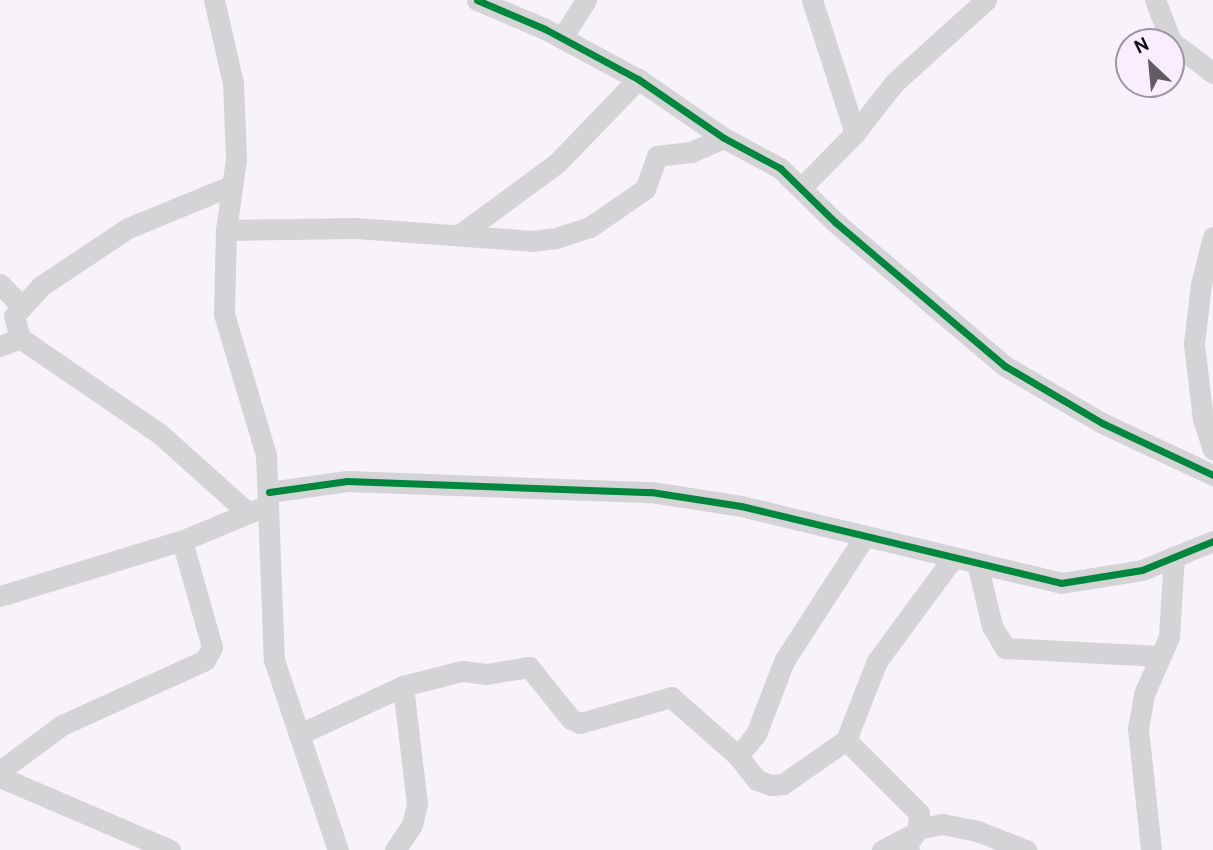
<!DOCTYPE html>
<style>
body{margin:0}
#map{position:relative;width:1213px;height:850px;overflow:hidden;background:#f8f2fb;font-family:Cabin,sans-serif}
div>[style]{position:absolute}
.street>*{height:21px;margin:-10.5px;padding:0 10.5px;transform-origin:10.5px;border-radius:10.5px;background:#d4d3d6}
.cycleway>*{height:7px;margin:-3.5px;padding:0 3.5px;transform-origin:3.5px;border-radius:3.5px;background:#00873e}
span{translate:-50% -50%;white-space:nowrap;text-align:center;line-height:1.15;-webkit-text-stroke:7px #f9eeff;paint-order:stroke}
.north{position:absolute;left:1115px;top:28px;width:70px;height:70px;box-sizing:border-box;background:#f9eeff;border:2px solid #9c94a0;border-radius:50%;rotate:334deg;font-size:19px;font-weight:700;line-height:28px;text-align:center;color:#100c12}
.north::after{content:'';display:block;margin:auto;width:24px;height:32px;background:#615c64;clip-path:polygon(50% 0,100% 100%,50% 72%,0 100%)}
</style>
<div id="map">
<div class="street">
<div style="left:214px;top:0;width:85px;rotate:77.1deg"></div>
<div style="left:233px;top:83px;width:76px;rotate:87.7deg"></div>
<div style="left:236px;top:159px;width:72px;rotate:98deg"></div>
<div style="left:226px;top:230px;width:84px;rotate:91.4deg"></div>
<div style="left:224px;top:314px;width:147px;rotate:73.4deg"></div>
<div style="left:266px;top:455px;width:205px;rotate:87.8deg"></div>
<div style="left:274px;top:660px;width:200px;rotate:71.4deg"></div>
<div style="left:477px;top:0;width:74px;rotate:23.1deg"></div>
<div style="left:545px;top:29px;width:106px;rotate:28.3deg"></div>
<div style="left:638px;top:79px;width:104px;rotate:34.5deg"></div>
<div style="left:724px;top:138px;width:64px;rotate:28.2deg"></div>
<div style="left:780px;top:168px;width:77px;rotate:44.5deg"></div>
<div style="left:835px;top:222px;width:223px;rotate:40.3deg"></div>
<div style="left:1005px;top:366px;width:113px;rotate:30.4deg"></div>
<div style="left:1102px;top:423px;width:123px;rotate:25.1deg"></div>
<div style="left:812px;top:0;width:140px;rotate:72.1deg"></div>
<div style="left:1155px;top:0;width:44px;rotate:68.7deg"></div>
<div style="left:1171px;top:41px;width:53px;rotate:37.3deg"></div>
<div style="left:562px;top:38px;width:45px;rotate:-57.7deg"></div>
<div style="left:801px;top:188px;width:77px;rotate:-45.5deg"></div>
<div style="left:855px;top:133px;width:63px;rotate:-52deg"></div>
<div style="left:894px;top:83px;width:124px;rotate:-42.1deg"></div>
<div style="left:226px;top:230px;width:130px;rotate:-0.9deg"></div>
<div style="left:356px;top:228px;width:176px;rotate:4.2deg"></div>
<div style="left:532px;top:241px;width:24px;rotate:-7deg"></div>
<div style="left:556px;top:238px;width:36px;rotate:-18deg"></div>
<div style="left:590px;top:227px;width:67px;rotate:-34.6deg"></div>
<div style="left:645px;top:189px;width:35px;rotate:-70deg"></div>
<div style="left:657px;top:156px;width:34px;rotate:-7deg"></div>
<div style="left:691px;top:152px;width:36px;rotate:-23deg"></div>
<div style="left:462px;top:233px;width:118px;rotate:-36.4deg"></div>
<div style="left:557px;top:163px;width:117px;rotate:-46deg"></div>
<div style="left:1213px;top:237px;width:49px;rotate:104.3deg"></div>
<div style="left:1201px;top:284px;width:60px;rotate:96.7deg"></div>
<div style="left:1194px;top:344px;width:76px;rotate:83.2deg"></div>
<div style="left:1203px;top:419px;width:32px;rotate:72deg"></div>
<div style="left:0;top:284px;width:30px;rotate:46deg"></div>
<div style="left:20px;top:338px;width:170px;rotate:34.4deg"></div>
<div style="left:160px;top:434px;width:117px;rotate:41.9deg"></div>
<div style="left:0;top:346px;width:22px;rotate:-22deg"></div>
<div style="left:20px;top:338px;width:23px;rotate:-105deg"></div>
<div style="left:14px;top:316px;width:40px;rotate:-48deg"></div>
<div style="left:41px;top:286px;width:105px;rotate:-33.7deg"></div>
<div style="left:128px;top:228px;width:113px;rotate:-22.3deg"></div>
<div style="left:269px;top:492px;width:79px;rotate:-8deg"></div>
<div style="left:347px;top:481px;width:304px;rotate:2.1deg"></div>
<div style="left:651px;top:492px;width:91px;rotate:8.8deg"></div>
<div style="left:741px;top:506px;width:329px;rotate:13.5deg"></div>
<div style="left:1061px;top:583px;width:82px;rotate:-9.1deg"></div>
<div style="left:1142px;top:570px;width:77px;rotate:-22.2deg"></div>
<div style="left:977px;top:563px;width:65px;rotate:76.6deg"></div>
<div style="left:992px;top:626px;width:26px;rotate:59deg"></div>
<div style="left:1005px;top:648px;width:154px;rotate:3deg"></div>
<div style="left:0;top:596px;width:195px;rotate:-17deg"></div>
<div style="left:186px;top:539px;width:78px;rotate:-22.6deg"></div>
<div style="left:300px;top:734px;width:114px;rotate:-25deg"></div>
<div style="left:403px;top:686px;width:61px;rotate:-14.3deg"></div>
<div style="left:462px;top:671px;width:24px;rotate:7deg"></div>
<div style="left:486px;top:674px;width:44px;rotate:-9.2deg"></div>
<div style="left:529px;top:667px;width:67px;rotate:51.1deg"></div>
<div style="left:571px;top:719px;width:10px;rotate:24deg"></div>
<div style="left:580px;top:723px;width:95px;rotate:-15.9deg"></div>
<div style="left:671px;top:697px;width:89px;rotate:41.4deg"></div>
<div style="left:738px;top:756px;width:31px;rotate:52deg"></div>
<div style="left:757px;top:780px;width:15px;rotate:20deg"></div>
<div style="left:771px;top:785px;width:12px;rotate:-5deg"></div>
<div style="left:783px;top:784px;width:77px;rotate:-34.9deg"></div>
<div style="left:846px;top:740px;width:103px;rotate:45deg"></div>
<div style="left:919px;top:813px;width:16px;rotate:94deg"></div>
<div style="left:918px;top:829px;width:19px;rotate:126deg"></div>
<div style="left:907px;top:844px;width:6px;rotate:72deg"></div>
<div style="left:846px;top:740px;width:85px;rotate:-68.6deg"></div>
<div style="left:877px;top:661px;width:128px;rotate:-53.6deg"></div>
<div style="left:738px;top:756px;width:28px;rotate:-51deg"></div>
<div style="left:756px;top:734px;width:78px;rotate:-69deg"></div>
<div style="left:784px;top:661px;width:149px;rotate:-57.1deg"></div>
<div style="left:0;top:771px;width:77px;rotate:-36.6deg"></div>
<div style="left:62px;top:725px;width:157px;rotate:-24.4deg"></div>
<div style="left:205px;top:660px;width:15px;rotate:-62deg"></div>
<div style="left:212px;top:647px;width:110px;rotate:-105.8deg"></div>
<div style="left:0;top:777px;width:185px;rotate:23.2deg"></div>
<div style="left:918px;top:829px;width:25px;rotate:-12deg"></div>
<div style="left:942px;top:824px;width:36px;rotate:11deg"></div>
<div style="left:977px;top:831px;width:53px;rotate:21.2deg"></div>
<div style="left:395px;top:850px;width:30px;rotate:-56deg"></div>
<div style="left:412px;top:825px;width:22px;rotate:-77deg"></div>
<div style="left:417px;top:804px;width:119px;rotate:-96.8deg"></div>
<div style="left:882px;top:850px;width:31px;rotate:-27deg"></div>
<div style="left:1151px;top:850px;width:122px;rotate:-96.1deg"></div>
<div style="left:1138px;top:729px;width:36px;rotate:-80deg"></div>
<div style="left:1144px;top:694px;width:62px;rotate:-66.3deg"></div>
<div style="left:1169px;top:637px;width:81px;rotate:-86.5deg"></div>
</div>
<div class="cycleway">
<div style="left:477px;top:0;width:74px;rotate:23.1deg"></div>
<div style="left:545px;top:29px;width:106px;rotate:28.3deg"></div>
<div style="left:638px;top:79px;width:104px;rotate:34.5deg"></div>
<div style="left:724px;top:138px;width:64px;rotate:28.2deg"></div>
<div style="left:780px;top:168px;width:77px;rotate:44.5deg"></div>
<div style="left:835px;top:222px;width:223px;rotate:40.3deg"></div>
<div style="left:1005px;top:366px;width:113px;rotate:30.4deg"></div>
<div style="left:1102px;top:423px;width:123px;rotate:25.1deg"></div>
<div style="left:269px;top:492px;width:79px;rotate:-8deg"></div>
<div style="left:347px;top:481px;width:304px;rotate:2.1deg"></div>
<div style="left:651px;top:492px;width:91px;rotate:8.8deg"></div>
<div style="left:741px;top:506px;width:329px;rotate:13.5deg"></div>
<div style="left:1061px;top:583px;width:82px;rotate:-9.1deg"></div>
<div style="left:1142px;top:570px;width:77px;rotate:-22.2deg"></div>
</div>
<div class="north">N</div>
</div>
